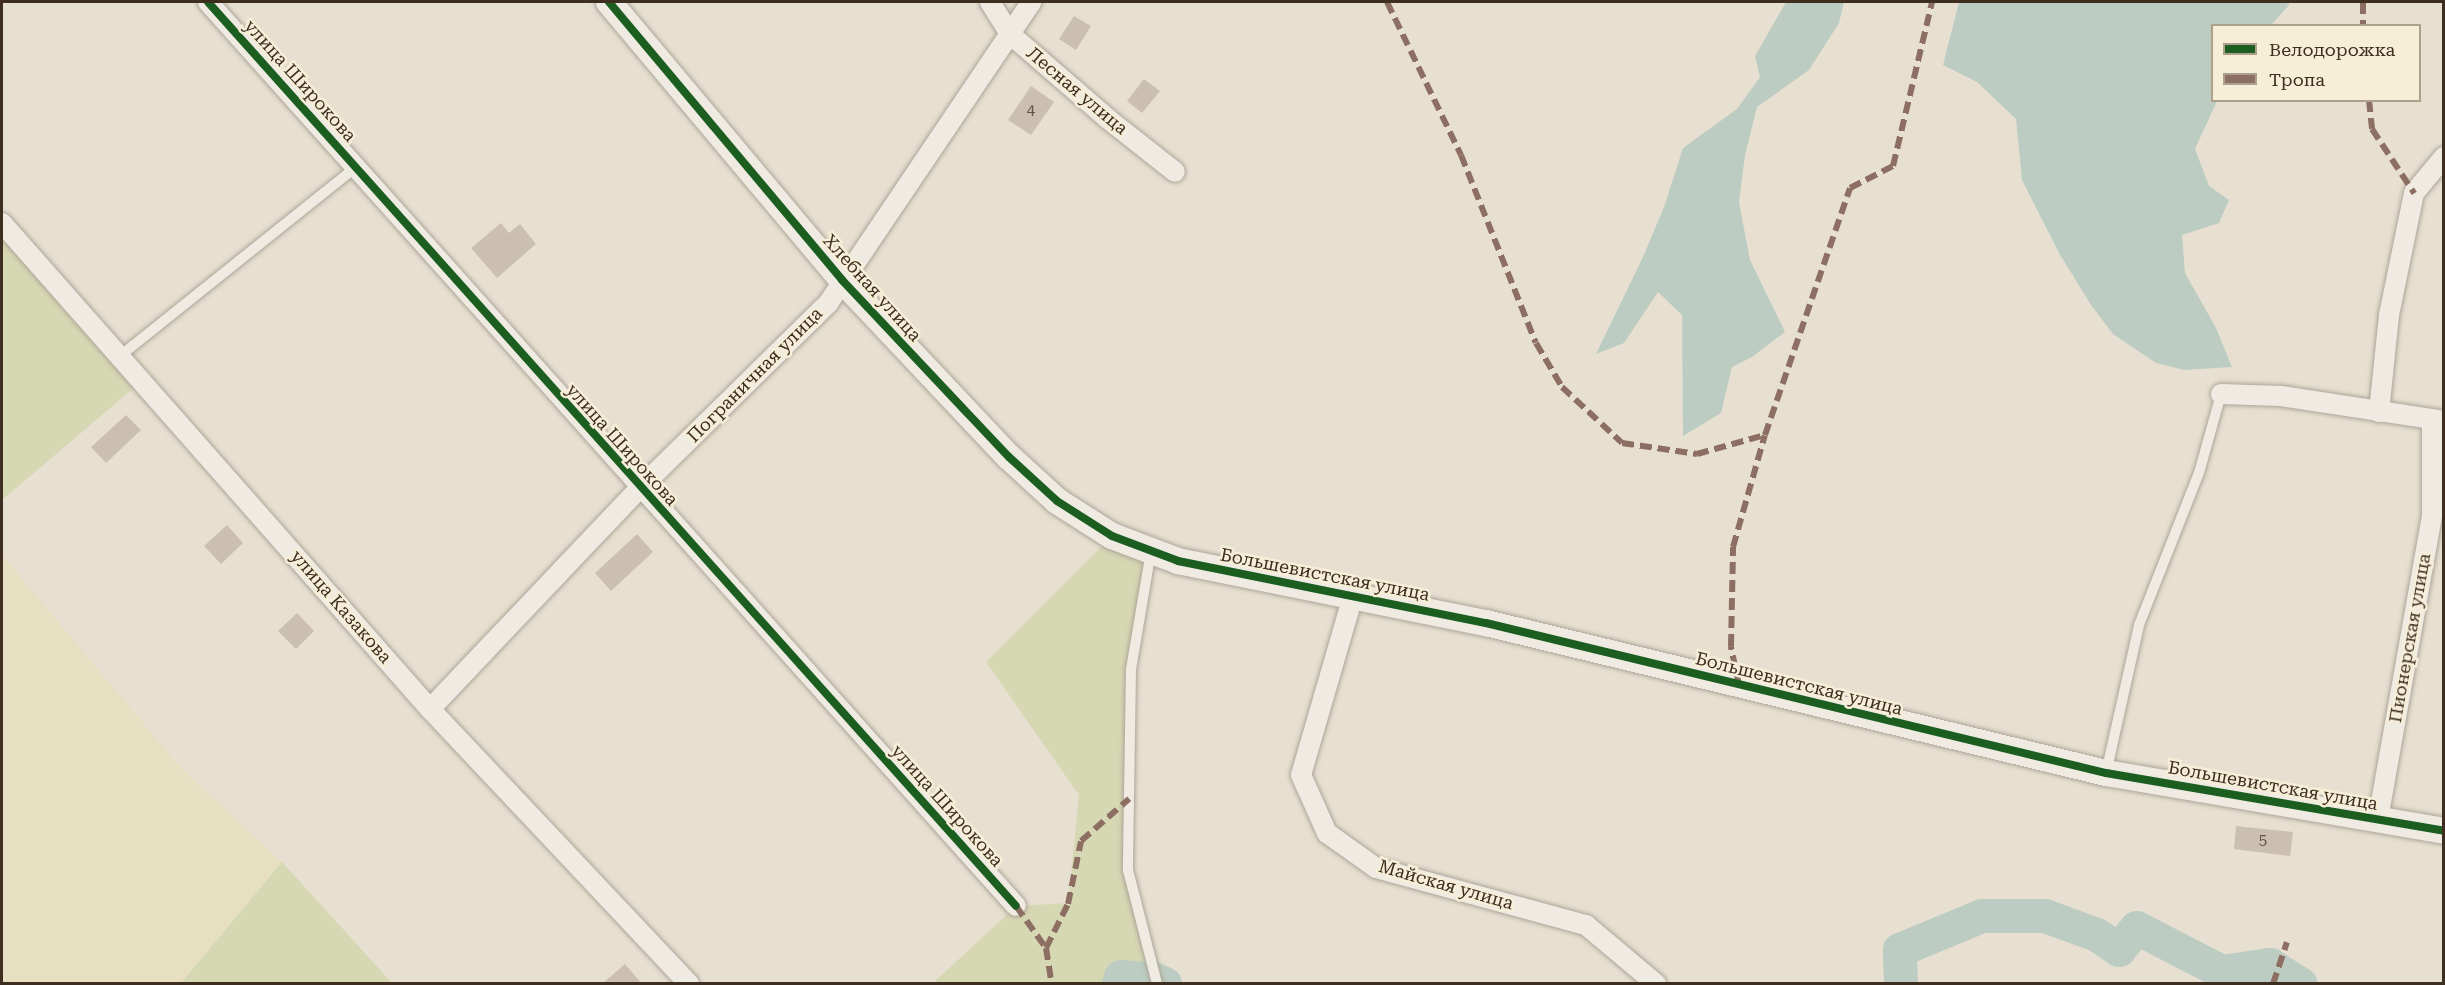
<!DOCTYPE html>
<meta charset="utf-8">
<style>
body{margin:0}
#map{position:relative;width:2445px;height:985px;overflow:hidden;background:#e7e0d1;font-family:"Roboto Serif",serif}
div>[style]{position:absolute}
.farmland>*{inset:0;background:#e6dfc2}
.green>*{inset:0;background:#d6d7b3}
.water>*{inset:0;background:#bcccc2}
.river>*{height:34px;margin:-17px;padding:0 17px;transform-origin:17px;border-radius:17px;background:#bcccc2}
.building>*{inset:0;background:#cbbfb2}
.roads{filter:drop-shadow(0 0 2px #ada599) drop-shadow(0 0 2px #ada599)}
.service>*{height:10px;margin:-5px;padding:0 5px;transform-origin:5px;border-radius:5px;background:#efebe3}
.minor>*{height:20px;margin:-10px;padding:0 10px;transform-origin:10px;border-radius:10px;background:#efebe3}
.tertiary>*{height:26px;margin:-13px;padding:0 13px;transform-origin:13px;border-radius:13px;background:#efebe3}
.quiet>*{height:6px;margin-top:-3px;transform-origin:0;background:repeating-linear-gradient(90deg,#8d6e63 0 12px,transparent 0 18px)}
.cycleway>*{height:8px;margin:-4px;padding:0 4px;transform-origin:4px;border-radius:4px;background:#1b5e20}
span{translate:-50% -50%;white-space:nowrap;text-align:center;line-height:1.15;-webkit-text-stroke:5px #f7eed8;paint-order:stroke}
.number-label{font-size:15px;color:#605244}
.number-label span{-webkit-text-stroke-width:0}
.street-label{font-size:18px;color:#3d2e20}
.frame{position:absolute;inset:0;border:3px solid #3d2e20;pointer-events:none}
.legend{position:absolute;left:2211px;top:24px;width:210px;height:78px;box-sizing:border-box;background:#f7eed8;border:2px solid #ada18e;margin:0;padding:8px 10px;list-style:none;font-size:18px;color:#3d2e20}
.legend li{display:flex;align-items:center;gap:12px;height:30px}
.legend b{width:30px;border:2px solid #ada18e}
</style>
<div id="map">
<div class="farmland">
<div style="clip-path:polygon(2px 555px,181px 768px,282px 862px,181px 983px,2px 983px)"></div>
</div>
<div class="green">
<div style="clip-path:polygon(2px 223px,142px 381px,2px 500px)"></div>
<div style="clip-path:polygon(1112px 536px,1151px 551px,1131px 670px,1128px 870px,1156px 980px,1121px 977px,1114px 984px,932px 984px,1016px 906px,1068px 903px,1079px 795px,986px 662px)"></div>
<div style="clip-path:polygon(282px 862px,392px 983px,181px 983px)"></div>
</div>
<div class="water">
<div style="clip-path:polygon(1786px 2px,1844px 2px,1839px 23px,1809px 70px,1757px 107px,1745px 155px,1739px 202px,1750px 260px,1785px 332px,1752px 357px,1732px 367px,1721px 413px,1683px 436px,1682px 315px,1658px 292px,1624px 343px,1596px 354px,1643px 257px,1664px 207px,1683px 148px,1737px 109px,1760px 77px,1755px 56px)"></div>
<div style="clip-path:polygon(1959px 2px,2282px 2px,2290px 4px,2271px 25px,2212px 26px,2212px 100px,2217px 101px,2195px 149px,2209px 186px,2229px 200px,2219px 223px,2182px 235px,2185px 273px,2216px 328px,2232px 367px,2184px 370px,2156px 363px,2113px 334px,2091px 305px,2059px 253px,2022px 180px,2016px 119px,1977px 82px,1943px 65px)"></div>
</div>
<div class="river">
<div style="left:1119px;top:984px;width:7px;rotate:-74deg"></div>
<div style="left:1121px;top:977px;width:35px;rotate:5deg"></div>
<div style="left:1156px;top:980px;width:10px;rotate:24deg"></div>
<div style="left:1901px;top:984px;width:34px;rotate:-92deg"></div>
<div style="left:1900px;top:950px;width:89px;rotate:-22.5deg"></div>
<div style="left:1982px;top:916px;width:63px"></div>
<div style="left:2045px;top:916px;width:55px;rotate:20.1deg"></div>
<div style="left:2097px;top:935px;width:27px;rotate:34deg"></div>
<div style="left:2119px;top:950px;width:28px;rotate:-51deg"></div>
<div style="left:2137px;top:928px;width:96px;rotate:27.4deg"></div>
<div style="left:2222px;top:972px;width:49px;rotate:-8.3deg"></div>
<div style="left:2270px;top:965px;width:36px;rotate:32deg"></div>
</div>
<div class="building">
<div style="clip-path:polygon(1074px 16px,1091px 26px,1076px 50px,1059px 39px)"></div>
<div style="clip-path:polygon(1144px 79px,1160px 91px,1142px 113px,1127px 101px)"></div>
<div style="clip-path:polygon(1031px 86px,1054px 102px,1031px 135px,1008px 120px)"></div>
<div style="clip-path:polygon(501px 223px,509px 233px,520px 224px,536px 244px,497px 278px,471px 248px)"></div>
<div style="clip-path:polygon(126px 415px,141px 430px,106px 463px,91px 447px)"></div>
<div style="clip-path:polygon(227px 525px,243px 543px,221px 564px,204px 546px)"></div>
<div style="clip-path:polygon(637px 534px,653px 552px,611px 591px,595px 573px)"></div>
<div style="clip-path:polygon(297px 613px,314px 631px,296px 649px,278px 631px)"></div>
<div style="clip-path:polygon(2236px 826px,2293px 832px,2290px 856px,2234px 849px)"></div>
<div style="clip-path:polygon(625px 964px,642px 984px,602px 984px)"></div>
</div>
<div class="roads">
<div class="service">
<div style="left:120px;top:356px;width:302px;rotate:-38.7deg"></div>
<div style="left:1151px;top:551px;width:120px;rotate:99.6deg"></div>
<div style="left:1131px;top:669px;width:201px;rotate:90.9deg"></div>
<div style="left:1128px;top:870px;width:118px;rotate:75.7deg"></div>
<div style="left:2106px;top:773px;width:152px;rotate:-77.4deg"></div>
<div style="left:2139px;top:625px;width:163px;rotate:-68.5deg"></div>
<div style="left:2199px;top:473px;width:82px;rotate:-74.4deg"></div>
</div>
<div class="minor">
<div style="left:208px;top:2px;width:1212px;rotate:48.21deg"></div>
<div style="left:990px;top:2px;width:38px;rotate:58deg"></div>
<div style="left:1010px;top:34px;width:130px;rotate:40.9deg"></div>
<div style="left:1108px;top:119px;width:85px;rotate:38.3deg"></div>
<div style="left:2px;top:223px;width:648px;rotate:48.63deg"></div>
<div style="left:430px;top:709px;width:378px;rotate:46.7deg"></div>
<div style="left:2221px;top:394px;width:60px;rotate:1.9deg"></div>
<div style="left:2281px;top:396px;width:165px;rotate:8.7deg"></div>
<div style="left:2379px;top:412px;width:98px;rotate:-84.1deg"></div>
<div style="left:2389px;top:315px;width:125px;rotate:-78.4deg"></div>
<div style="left:2414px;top:193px;width:47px;rotate:-50.2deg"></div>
<div style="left:1353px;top:596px;width:186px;rotate:106.2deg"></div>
<div style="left:1301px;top:775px;width:64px;rotate:65.9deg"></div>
<div style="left:1327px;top:833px;width:60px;rotate:35.5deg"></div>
<div style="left:1376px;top:868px;width:218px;rotate:15.2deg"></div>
<div style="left:1586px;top:925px;width:92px;rotate:40.1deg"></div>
<div style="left:430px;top:709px;width:305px;rotate:-46.5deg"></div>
<div style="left:640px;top:488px;width:265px;rotate:-44.5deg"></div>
<div style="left:829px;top:302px;width:362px;rotate:-56deg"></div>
<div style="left:2378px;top:819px;width:309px;rotate:-79.9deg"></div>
<div style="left:2432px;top:515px;width:94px;rotate:-90deg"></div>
</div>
<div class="tertiary">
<div style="left:609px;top:2px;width:363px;rotate:50deg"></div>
<div style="left:842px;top:280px;width:243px;rotate:46.7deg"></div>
<div style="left:1009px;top:457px;width:65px;rotate:42.5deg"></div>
<div style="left:1057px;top:501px;width:65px;rotate:32.5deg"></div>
<div style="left:1112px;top:536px;width:71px;rotate:20.7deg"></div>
<div style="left:1178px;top:561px;width:314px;rotate:11.4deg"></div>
<div style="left:1486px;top:623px;width:638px;rotate:13.6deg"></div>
<div style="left:2106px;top:773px;width:343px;rotate:9.7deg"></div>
</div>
</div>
<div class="quiet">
<div style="left:1387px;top:2px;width:170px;rotate:64.2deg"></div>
<div style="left:1461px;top:155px;width:202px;rotate:68.3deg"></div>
<div style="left:1536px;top:343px;width:51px;rotate:59.4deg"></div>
<div style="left:1562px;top:387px;width:82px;rotate:43deg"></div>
<div style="left:1622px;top:443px;width:76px;rotate:8.3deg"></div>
<div style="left:1697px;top:454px;width:71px;rotate:-15.6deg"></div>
<div style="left:2363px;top:2px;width:24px;rotate:90deg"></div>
<div style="left:2369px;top:100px;width:29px;rotate:84deg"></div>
<div style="left:2372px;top:129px;width:77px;rotate:56.7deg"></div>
<div style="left:1739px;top:685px;width:40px;rotate:-102deg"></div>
<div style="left:1731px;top:646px;width:99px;rotate:-88.8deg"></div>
<div style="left:1733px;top:547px;width:116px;rotate:-74.1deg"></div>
<div style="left:1765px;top:435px;width:261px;rotate:-71deg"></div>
<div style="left:1850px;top:188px;width:48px;rotate:-27.1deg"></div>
<div style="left:1893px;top:166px;width:169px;rotate:-76.6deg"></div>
<div style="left:1016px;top:906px;width:52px;rotate:54.5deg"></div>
<div style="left:1046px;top:948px;width:36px;rotate:81deg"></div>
<div style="left:1046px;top:948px;width:49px;rotate:-63.4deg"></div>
<div style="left:1068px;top:904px;width:64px;rotate:-78.3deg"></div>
<div style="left:1081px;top:841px;width:64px;rotate:-41.2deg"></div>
<div style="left:2273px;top:984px;width:44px;rotate:-71.6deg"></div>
</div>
<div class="cycleway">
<div style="left:208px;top:2px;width:1212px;rotate:48.21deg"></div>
<div style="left:609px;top:2px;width:363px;rotate:50deg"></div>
<div style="left:842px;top:280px;width:243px;rotate:46.7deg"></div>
<div style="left:1009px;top:457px;width:65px;rotate:42.5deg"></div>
<div style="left:1057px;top:501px;width:65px;rotate:32.5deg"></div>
<div style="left:1112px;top:536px;width:71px;rotate:20.7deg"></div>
<div style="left:1178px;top:561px;width:314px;rotate:11.4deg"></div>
<div style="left:1486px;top:623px;width:638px;rotate:13.6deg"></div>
<div style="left:2106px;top:773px;width:343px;rotate:9.7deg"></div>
</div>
<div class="number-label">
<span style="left:1031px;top:111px">4</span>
<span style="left:2263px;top:841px">5</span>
</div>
<div class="street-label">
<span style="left:300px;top:81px;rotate:48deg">улица Широкова</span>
<span style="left:1077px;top:91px;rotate:40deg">Лесная улица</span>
<span style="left:872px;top:288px;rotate:48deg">Хлебная улица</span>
<span style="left:755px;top:375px;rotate:-45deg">Пограничная улица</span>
<span style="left:622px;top:445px;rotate:48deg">улица Широкова</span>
<span style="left:1325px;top:575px;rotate:11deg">Большевистская улица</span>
<span style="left:341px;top:607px;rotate:49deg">улица Казакова</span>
<span style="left:2410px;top:638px;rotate:-80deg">Пионерская улица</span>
<span style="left:1799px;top:684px;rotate:14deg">Большевистская улица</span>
<span style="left:2273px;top:786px;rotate:10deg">Большевистская улица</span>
<span style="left:947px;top:806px;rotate:48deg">улица Широкова</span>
<span style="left:1446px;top:885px;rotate:16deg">Майская улица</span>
</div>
<div class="frame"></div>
<ul class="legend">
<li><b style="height:8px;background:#1b5e20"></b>Велодорожка</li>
<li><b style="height:8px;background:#8d6e63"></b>Тропа</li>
</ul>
</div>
